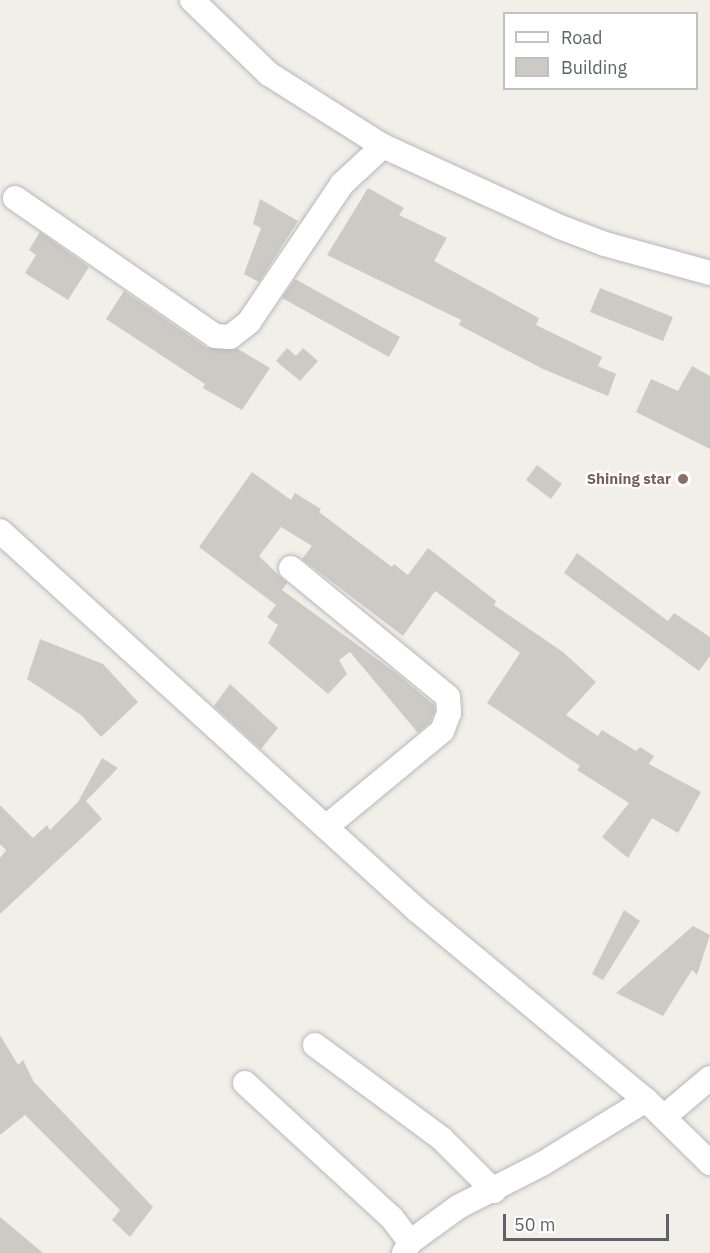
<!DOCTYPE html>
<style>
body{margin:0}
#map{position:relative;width:710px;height:1253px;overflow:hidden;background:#f1efe8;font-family:"IBM Plex Sans",sans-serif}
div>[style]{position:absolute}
.building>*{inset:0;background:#cccac5}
.roads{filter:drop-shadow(0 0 2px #b5b8bc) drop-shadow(0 0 2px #b5b8bc)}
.minor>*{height:24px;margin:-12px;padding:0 12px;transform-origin:12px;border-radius:12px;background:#fff}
.dots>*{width:16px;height:16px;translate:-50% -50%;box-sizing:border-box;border:3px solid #fff;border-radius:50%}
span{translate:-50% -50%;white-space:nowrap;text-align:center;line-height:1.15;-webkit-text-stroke:4.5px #fff;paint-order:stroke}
.education-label{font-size:15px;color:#785e54;font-weight:700}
.right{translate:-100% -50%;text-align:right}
.legend{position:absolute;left:503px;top:12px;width:195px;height:78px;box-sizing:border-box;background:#fff;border:2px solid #bfc1c3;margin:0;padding:8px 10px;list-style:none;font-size:18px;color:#5f6368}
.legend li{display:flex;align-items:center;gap:12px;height:30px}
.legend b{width:30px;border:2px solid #bfc1c3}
.scale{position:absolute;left:503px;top:1214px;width:166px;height:27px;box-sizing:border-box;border:3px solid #5f6368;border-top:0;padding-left:8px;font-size:18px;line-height:21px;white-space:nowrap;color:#5f6368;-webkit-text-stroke:4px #fff;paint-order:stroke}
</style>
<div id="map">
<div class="building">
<div style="clip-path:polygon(368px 188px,404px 208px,399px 215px,447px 238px,434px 261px,539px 318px,536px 325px,602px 357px,598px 366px,616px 374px,608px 396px,543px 369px,459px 325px,461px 320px,327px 255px)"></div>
<div style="clip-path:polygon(260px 199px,298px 221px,259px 282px,244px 274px,261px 228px,253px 224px)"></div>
<div style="clip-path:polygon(40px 232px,89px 267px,68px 300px,25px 273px,36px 255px,29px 250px)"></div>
<div style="clip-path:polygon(295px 279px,400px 337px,389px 357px,282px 298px)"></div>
<div style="clip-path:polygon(600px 288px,673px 317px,663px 341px,590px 312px)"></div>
<div style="clip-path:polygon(124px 291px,207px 348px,238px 349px,270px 368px,242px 410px,203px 388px,205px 384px,106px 319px)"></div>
<div style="clip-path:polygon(287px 348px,296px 356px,303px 348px,318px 361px,300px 381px,276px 361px)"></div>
<div style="clip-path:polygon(692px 366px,710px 376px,710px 449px,636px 412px,651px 379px,678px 391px)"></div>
<div style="clip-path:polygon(537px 465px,562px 484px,551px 499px,526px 480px)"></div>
<div style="clip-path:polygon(252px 472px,291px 500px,295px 493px,321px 509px,319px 512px,392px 567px,394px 564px,408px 575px,428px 548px,496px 601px,494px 605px,563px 652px,596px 682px,566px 715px,598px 736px,602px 730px,636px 751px,640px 747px,654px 756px,649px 764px,701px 792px,678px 833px,652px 818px,628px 858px,602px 837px,629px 803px,577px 770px,580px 766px,487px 703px,520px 653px,435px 591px,403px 636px,302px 559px,312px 546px,281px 527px,259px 556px,287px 583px,282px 590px,396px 673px,434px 705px,435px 711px,430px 722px,418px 733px,350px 652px,339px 660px,347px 674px,328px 694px,268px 643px,278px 625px,267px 617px,276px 605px,199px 547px)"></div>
<div style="clip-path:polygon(577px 553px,668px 621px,674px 613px,710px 637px,710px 656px,699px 671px,564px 573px)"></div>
<div style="clip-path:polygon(40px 639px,103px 664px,138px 702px,101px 737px,81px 715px,27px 679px)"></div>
<div style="clip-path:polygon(230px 684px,278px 728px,261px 749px,214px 706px)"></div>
<div style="clip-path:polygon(102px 758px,118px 768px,86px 801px,102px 819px,0 914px,0 858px,6px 850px,0 844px,0 805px,33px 838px,47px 825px,50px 830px,78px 802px)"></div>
<div style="clip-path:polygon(624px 910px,640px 921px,603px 980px,592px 974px)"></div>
<div style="clip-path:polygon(693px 926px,710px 935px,697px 975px,692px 970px,663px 1016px,616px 993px)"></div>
<div style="clip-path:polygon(0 1035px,18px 1065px,23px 1060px,34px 1082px,153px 1207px,130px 1237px,112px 1220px,120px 1210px,25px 1115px,0 1135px)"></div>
<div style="clip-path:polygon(0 1217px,43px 1253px,0 1253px)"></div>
</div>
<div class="roads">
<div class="minor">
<div style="left:192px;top:0;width:107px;rotate:43.9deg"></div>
<div style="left:269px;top:74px;width:135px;rotate:32.3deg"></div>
<div style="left:383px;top:146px;width:195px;rotate:24.6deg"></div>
<div style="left:560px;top:227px;width:48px;rotate:20.7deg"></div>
<div style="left:605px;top:244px;width:109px;rotate:15.4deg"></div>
<div style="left:15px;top:198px;width:243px;rotate:34.6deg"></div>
<div style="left:215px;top:336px;width:15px;rotate:4deg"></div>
<div style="left:230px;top:337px;width:24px;rotate:-38deg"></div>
<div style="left:249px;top:322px;width:166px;rotate:-56deg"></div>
<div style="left:342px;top:184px;width:56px;rotate:-42.8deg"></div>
<div style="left:0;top:531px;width:565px;rotate:42.27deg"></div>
<div style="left:418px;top:911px;width:296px;rotate:39.7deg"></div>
<div style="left:646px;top:1100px;width:90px;rotate:44.5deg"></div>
<div style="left:291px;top:568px;width:203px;rotate:39.4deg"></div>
<div style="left:448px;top:697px;width:16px;rotate:86deg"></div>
<div style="left:449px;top:713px;width:19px;rotate:111deg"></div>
<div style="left:442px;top:731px;width:149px;rotate:140.4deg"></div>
<div style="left:315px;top:1045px;width:157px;rotate:36.4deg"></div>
<div style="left:441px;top:1138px;width:75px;rotate:45deg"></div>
<div style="left:245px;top:1083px;width:200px;rotate:42.6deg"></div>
<div style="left:392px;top:1218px;width:30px;rotate:53deg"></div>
<div style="left:665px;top:1116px;width:59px;rotate:-40.2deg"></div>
<div style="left:404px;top:1253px;width:13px;rotate:-61deg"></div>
<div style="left:410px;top:1242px;width:59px;rotate:-36.1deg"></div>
<div style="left:458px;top:1207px;width:94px;rotate:-27.1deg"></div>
<div style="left:542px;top:1164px;width:122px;rotate:-31.6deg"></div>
</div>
</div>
<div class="dots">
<div style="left:683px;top:479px;background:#8d6e63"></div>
</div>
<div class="education-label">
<span class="right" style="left:671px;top:479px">Shining star</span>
</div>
<ul class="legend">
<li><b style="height:8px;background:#fff"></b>Road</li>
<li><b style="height:16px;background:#cccac5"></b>Building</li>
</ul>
<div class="scale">50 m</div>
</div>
